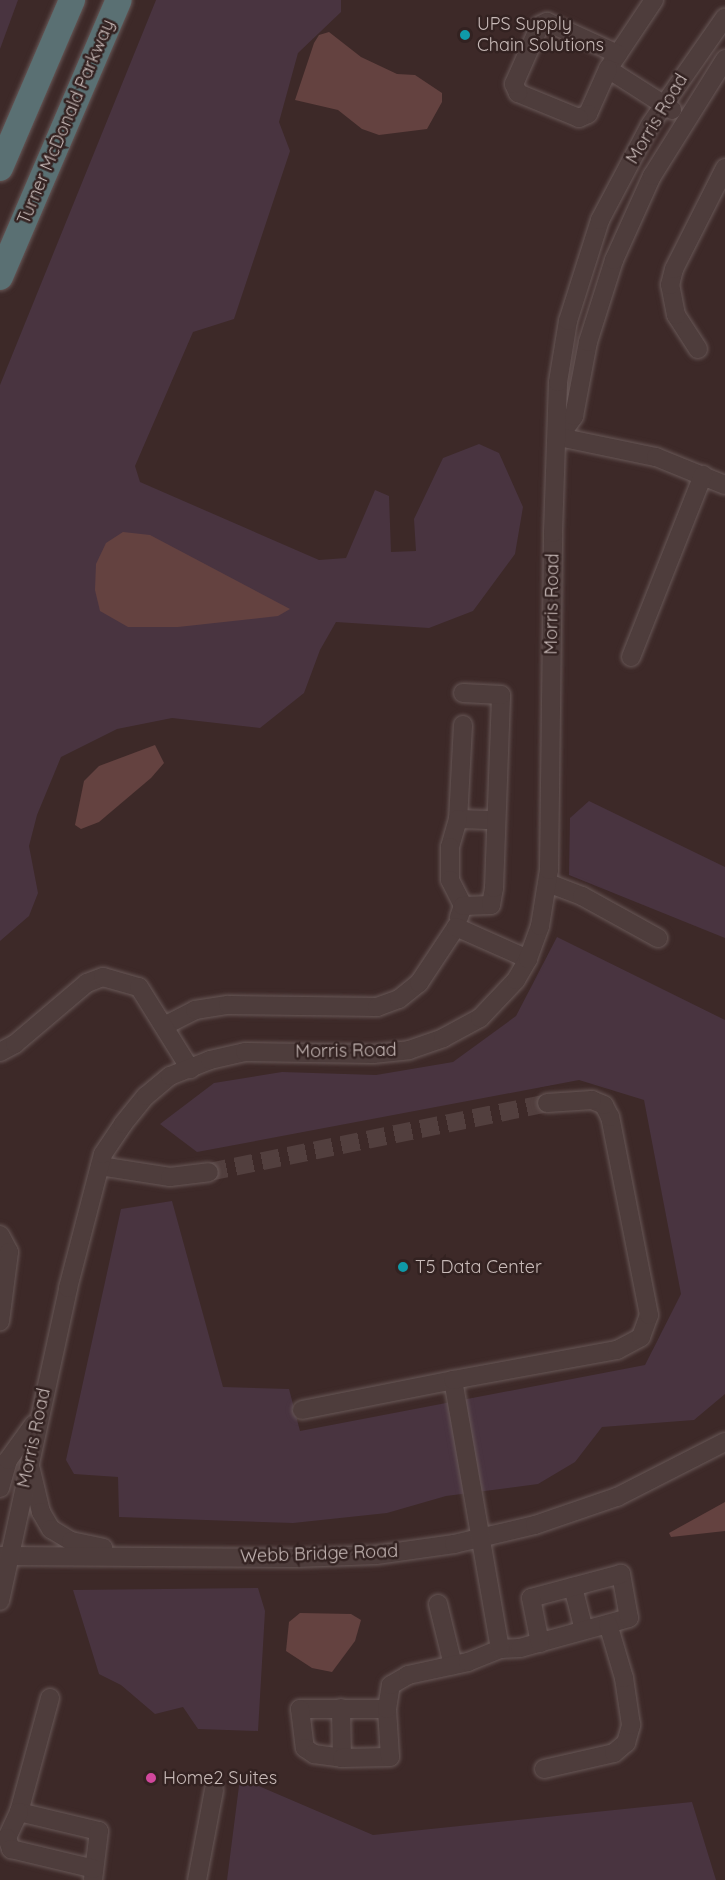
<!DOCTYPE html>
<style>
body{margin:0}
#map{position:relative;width:725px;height:1880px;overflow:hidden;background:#3d2928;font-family:Quicksand,sans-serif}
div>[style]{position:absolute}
.green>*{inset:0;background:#493440}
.water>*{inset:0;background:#644240}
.minor-tunnel>*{height:18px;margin-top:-9px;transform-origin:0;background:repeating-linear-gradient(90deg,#523f3e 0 18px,transparent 0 27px)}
.roads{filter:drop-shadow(0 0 2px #685857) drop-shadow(0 0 2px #685857)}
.minor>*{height:18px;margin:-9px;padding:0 9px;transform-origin:9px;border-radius:9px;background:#4e3d3c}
.highway>*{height:26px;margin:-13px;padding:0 13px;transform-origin:13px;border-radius:13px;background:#5a7073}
.dots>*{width:16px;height:16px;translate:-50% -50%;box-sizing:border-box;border:3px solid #332221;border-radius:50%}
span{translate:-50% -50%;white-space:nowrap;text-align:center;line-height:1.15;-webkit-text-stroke:5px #332221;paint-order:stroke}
.poi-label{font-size:18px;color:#c8bab8}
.left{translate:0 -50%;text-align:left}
.street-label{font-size:18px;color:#c8bab8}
</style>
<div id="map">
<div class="green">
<div style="clip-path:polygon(0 0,18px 0,0 49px)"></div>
<div style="clip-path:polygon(156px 0,341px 0,341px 12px,298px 53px,279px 122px,290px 151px,234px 319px,193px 332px,135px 466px,140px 482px,319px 560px,346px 558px,375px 490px,389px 496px,391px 552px,416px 551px,414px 519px,443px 458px,479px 444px,499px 453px,523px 507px,515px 554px,473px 611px,429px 628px,336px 622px,320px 650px,304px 693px,260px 728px,172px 718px,117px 729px,61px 757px,37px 815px,29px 846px,38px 893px,29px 916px,0 941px,0 385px)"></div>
<div style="clip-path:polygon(589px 801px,725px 867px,725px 938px,569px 875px,570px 818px)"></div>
<div style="clip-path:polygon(557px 937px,725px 1020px,725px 1394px,694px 1420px,602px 1427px,575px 1462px,538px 1484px,446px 1496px,387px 1513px,293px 1523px,119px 1517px,118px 1477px,74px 1474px,66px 1460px,121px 1209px,172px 1201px,223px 1387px,289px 1389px,300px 1431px,645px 1365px,681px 1294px,644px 1100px,579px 1080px,197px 1152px,160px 1124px,214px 1083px,282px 1072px,376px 1075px,453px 1062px,516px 1016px)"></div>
<div style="clip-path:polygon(258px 1588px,265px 1611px,258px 1731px,198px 1729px,183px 1707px,155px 1714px,121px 1685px,99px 1674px,73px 1590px)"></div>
<div style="clip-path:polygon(240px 1778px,373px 1835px,692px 1802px,716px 1880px,227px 1880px)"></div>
</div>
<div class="water">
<div style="clip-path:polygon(329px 32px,361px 57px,397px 74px,415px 75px,442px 93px,442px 102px,427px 129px,379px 135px,362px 129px,338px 110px,295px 100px,314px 43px,319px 35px)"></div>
<div style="clip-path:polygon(123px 532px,150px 535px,290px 609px,278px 616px,178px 627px,128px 627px,100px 611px,95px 590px,96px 564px,106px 543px)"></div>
<div style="clip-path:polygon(155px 745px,164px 763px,151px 778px,99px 822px,81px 829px,75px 825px,84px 781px,99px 766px)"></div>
<div style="clip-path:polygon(725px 1502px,725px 1531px,671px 1537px,669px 1533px)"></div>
<div style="clip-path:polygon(300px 1613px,351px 1614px,361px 1620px,355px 1641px,332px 1672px,312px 1668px,286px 1651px,289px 1622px)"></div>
</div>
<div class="minor-tunnel">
<div style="left:209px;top:1172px;width:345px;rotate:-11.5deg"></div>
</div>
<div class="roads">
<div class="minor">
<div style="left:654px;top:0;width:83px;rotate:123.7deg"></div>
<div style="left:608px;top:69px;width:76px;rotate:32.6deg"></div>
<div style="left:608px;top:69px;width:49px;rotate:114deg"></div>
<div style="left:588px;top:114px;width:10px;rotate:156deg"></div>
<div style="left:579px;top:118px;width:66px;rotate:-157.7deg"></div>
<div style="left:518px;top:93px;width:10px;rotate:-114deg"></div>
<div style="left:514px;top:84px;width:64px;rotate:-66.2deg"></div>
<div style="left:540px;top:25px;width:8px;rotate:-23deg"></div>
<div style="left:547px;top:22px;width:78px;rotate:24.3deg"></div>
<div style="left:698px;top:349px;width:40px;rotate:-122.9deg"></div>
<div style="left:676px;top:315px;width:31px;rotate:-101deg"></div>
<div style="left:670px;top:285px;width:16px;rotate:-76deg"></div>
<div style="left:674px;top:269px;width:113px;rotate:-63.2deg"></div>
<div style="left:559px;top:437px;width:26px;rotate:-54deg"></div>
<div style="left:574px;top:416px;width:75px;rotate:-79.3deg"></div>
<div style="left:588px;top:342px;width:86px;rotate:-72.4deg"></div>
<div style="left:614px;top:260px;width:92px;rotate:-65.7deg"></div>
<div style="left:652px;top:176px;width:138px;rotate:-58deg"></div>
<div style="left:559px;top:437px;width:99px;rotate:11.7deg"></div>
<div style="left:656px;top:457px;width:74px;rotate:22.1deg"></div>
<div style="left:631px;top:657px;width:196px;rotate:-68.4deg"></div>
<div style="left:463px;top:725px;width:94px;rotate:93deg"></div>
<div style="left:458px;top:819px;width:38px;rotate:2deg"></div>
<div style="left:458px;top:819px;width:29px;rotate:106deg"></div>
<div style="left:450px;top:847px;width:33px;rotate:90deg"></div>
<div style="left:450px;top:880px;width:29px;rotate:63deg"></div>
<div style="left:463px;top:906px;width:12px;rotate:110deg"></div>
<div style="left:548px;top:883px;width:36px;rotate:21deg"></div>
<div style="left:582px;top:896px;width:87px;rotate:28.9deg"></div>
<div style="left:463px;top:906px;width:28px;rotate:-2deg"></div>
<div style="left:491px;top:905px;width:17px;rotate:-80deg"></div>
<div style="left:494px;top:888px;width:193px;rotate:-87.9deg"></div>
<div style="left:501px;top:695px;width:38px;rotate:-177deg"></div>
<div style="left:164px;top:1026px;width:35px;rotate:-27deg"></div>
<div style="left:195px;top:1010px;width:33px;rotate:-9deg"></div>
<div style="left:228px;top:1005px;width:149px;rotate:0.8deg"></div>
<div style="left:377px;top:1007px;width:23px;rotate:-20deg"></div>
<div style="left:399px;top:999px;width:26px;rotate:-39deg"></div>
<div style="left:419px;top:983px;width:67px;rotate:-56.5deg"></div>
<div style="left:456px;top:927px;width:79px;rotate:24deg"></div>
<div style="left:0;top:1052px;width:17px;rotate:-28deg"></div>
<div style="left:15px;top:1044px;width:94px;rotate:-40.3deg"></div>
<div style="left:87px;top:983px;width:17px;rotate:-21deg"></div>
<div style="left:103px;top:977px;width:37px;rotate:16deg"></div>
<div style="left:139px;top:987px;width:97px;rotate:58.1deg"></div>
<div style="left:100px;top:1166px;width:71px;rotate:8.9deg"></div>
<div style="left:170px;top:1177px;width:39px;rotate:-7deg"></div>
<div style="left:0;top:1235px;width:19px;rotate:62deg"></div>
<div style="left:9px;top:1252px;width:70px;rotate:97.4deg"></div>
<div style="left:302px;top:1410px;width:154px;rotate:-11.2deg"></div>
<div style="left:31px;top:1470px;width:43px;rotate:76.6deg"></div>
<div style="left:41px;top:1512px;width:20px;rotate:60deg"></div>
<div style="left:51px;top:1529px;width:23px;rotate:31deg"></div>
<div style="left:71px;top:1541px;width:33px;rotate:12deg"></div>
<div style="left:0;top:1488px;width:29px;rotate:-74deg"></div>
<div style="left:8px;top:1460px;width:44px;rotate:-54.2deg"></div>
<div style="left:0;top:1556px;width:296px;rotate:0.4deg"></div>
<div style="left:296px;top:1558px;width:80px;rotate:-2.1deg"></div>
<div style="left:376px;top:1555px;width:79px;rotate:-8deg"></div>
<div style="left:454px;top:1544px;width:83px;rotate:-13.2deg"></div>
<div style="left:535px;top:1525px;width:87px;rotate:-18.9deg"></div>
<div style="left:617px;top:1497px;width:121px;rotate:-27deg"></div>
<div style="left:573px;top:1587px;width:44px;rotate:75.7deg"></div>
<div style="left:0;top:1601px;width:320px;rotate:-77.7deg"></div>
<div style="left:68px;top:1288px;width:138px;rotate:-75.4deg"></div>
<div style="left:103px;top:1154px;width:36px;rotate:-56deg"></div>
<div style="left:123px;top:1124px;width:36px;rotate:-51deg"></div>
<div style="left:146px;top:1096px;width:31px;rotate:-40deg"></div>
<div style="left:170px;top:1076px;width:43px;rotate:-21.8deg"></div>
<div style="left:210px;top:1060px;width:36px;rotate:-13deg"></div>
<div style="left:245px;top:1052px;width:128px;rotate:0.9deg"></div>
<div style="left:373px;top:1054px;width:36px;rotate:-6deg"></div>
<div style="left:409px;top:1050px;width:36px;rotate:-19deg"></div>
<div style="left:443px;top:1038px;width:42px;rotate:-28.4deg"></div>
<div style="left:480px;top:1018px;width:52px;rotate:-46.5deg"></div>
<div style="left:516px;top:980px;width:24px;rotate:-60deg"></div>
<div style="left:528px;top:959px;width:35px;rotate:-70deg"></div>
<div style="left:540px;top:926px;width:57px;rotate:-80.9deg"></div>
<div style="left:549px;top:870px;width:337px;rotate:-89.3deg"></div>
<div style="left:553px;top:533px;width:151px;rotate:-88.1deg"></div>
<div style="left:558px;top:382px;width:62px;rotate:-80.7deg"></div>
<div style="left:568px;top:321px;width:106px;rotate:-72.4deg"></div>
<div style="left:600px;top:220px;width:107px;rotate:-62.2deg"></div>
<div style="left:650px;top:125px;width:131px;rotate:-55.2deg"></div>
<div style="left:438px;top:1604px;width:63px;rotate:76.2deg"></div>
<div style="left:500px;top:1649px;width:20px;rotate:-3deg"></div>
<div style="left:520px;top:1648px;width:113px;rotate:-15.4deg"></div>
<div style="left:629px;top:1618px;width:45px;rotate:-100.3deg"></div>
<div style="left:621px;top:1574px;width:93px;rotate:165.1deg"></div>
<div style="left:531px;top:1598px;width:46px;rotate:78.7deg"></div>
<div style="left:50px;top:1698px;width:118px;rotate:105.2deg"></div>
<div style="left:19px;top:1812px;width:82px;rotate:13.4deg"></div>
<div style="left:99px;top:1831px;width:49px;rotate:97deg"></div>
<div style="left:341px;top:1708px;width:50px;rotate:88.9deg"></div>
<div style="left:387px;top:1709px;width:87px;rotate:180deg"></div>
<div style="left:300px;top:1709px;width:39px;rotate:83deg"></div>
<div style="left:305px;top:1748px;width:11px;rotate:34deg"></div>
<div style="left:314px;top:1754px;width:28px;rotate:8deg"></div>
<div style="left:342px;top:1758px;width:48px;rotate:-1.2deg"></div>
<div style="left:390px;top:1757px;width:48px;rotate:-93.6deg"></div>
<div style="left:387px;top:1709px;width:24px;rotate:-81deg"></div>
<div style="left:391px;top:1685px;width:20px;rotate:-30deg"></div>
<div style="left:408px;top:1675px;width:61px;rotate:-12.2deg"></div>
<div style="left:468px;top:1662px;width:35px;rotate:-22deg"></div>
<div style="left:500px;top:1649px;width:273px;rotate:-99.9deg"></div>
<div style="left:453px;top:1380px;width:167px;rotate:-10.4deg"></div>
<div style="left:617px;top:1350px;width:27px;rotate:-28deg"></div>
<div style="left:641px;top:1337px;width:23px;rotate:-70deg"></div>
<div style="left:649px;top:1315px;width:202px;rotate:-101.1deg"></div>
<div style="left:610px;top:1117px;width:13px;rotate:-117deg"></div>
<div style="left:604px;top:1105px;width:13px;rotate:-157deg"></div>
<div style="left:592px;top:1100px;width:45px;rotate:176.2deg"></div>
<div style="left:544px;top:1769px;width:72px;rotate:-12.9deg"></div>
<div style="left:614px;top:1753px;width:16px;rotate:-40deg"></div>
<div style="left:626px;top:1743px;width:19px;rotate:-74deg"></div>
<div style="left:631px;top:1725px;width:48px;rotate:-98.5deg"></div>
<div style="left:624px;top:1678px;width:56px;rotate:-106.5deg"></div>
<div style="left:19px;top:1812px;width:29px;rotate:115deg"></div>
<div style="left:7px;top:1838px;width:12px;rotate:70deg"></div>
<div style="left:11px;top:1849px;width:85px;rotate:13.5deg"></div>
<div style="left:197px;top:1880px;width:92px;rotate:-79.3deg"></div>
</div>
<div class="highway">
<div style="left:0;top:168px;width:183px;rotate:-66.8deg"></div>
<div style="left:0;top:277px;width:301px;rotate:-66.8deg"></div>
</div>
</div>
<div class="dots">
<div style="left:465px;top:35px;background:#0f9aa8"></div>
<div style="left:403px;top:1267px;background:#0f9aa8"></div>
<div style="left:151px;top:1778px;background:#d1479c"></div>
</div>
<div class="poi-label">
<span class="left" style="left:477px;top:35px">UPS Supply<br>Chain Solutions</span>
<span class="left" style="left:415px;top:1267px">T5 Data Center</span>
<span class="left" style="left:163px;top:1778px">Home2 Suites</span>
</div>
<div class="street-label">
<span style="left:657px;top:119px;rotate:-59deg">Morris Road</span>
<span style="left:66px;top:122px;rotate:-67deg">Turner McDonald Parkway</span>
<span style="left:552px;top:604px;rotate:-89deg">Morris Road</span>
<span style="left:346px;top:1051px;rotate:-1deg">Morris Road</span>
<span style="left:34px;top:1438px;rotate:-78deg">Morris Road</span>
<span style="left:319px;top:1554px;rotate:-2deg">Webb Bridge Road</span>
</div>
</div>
